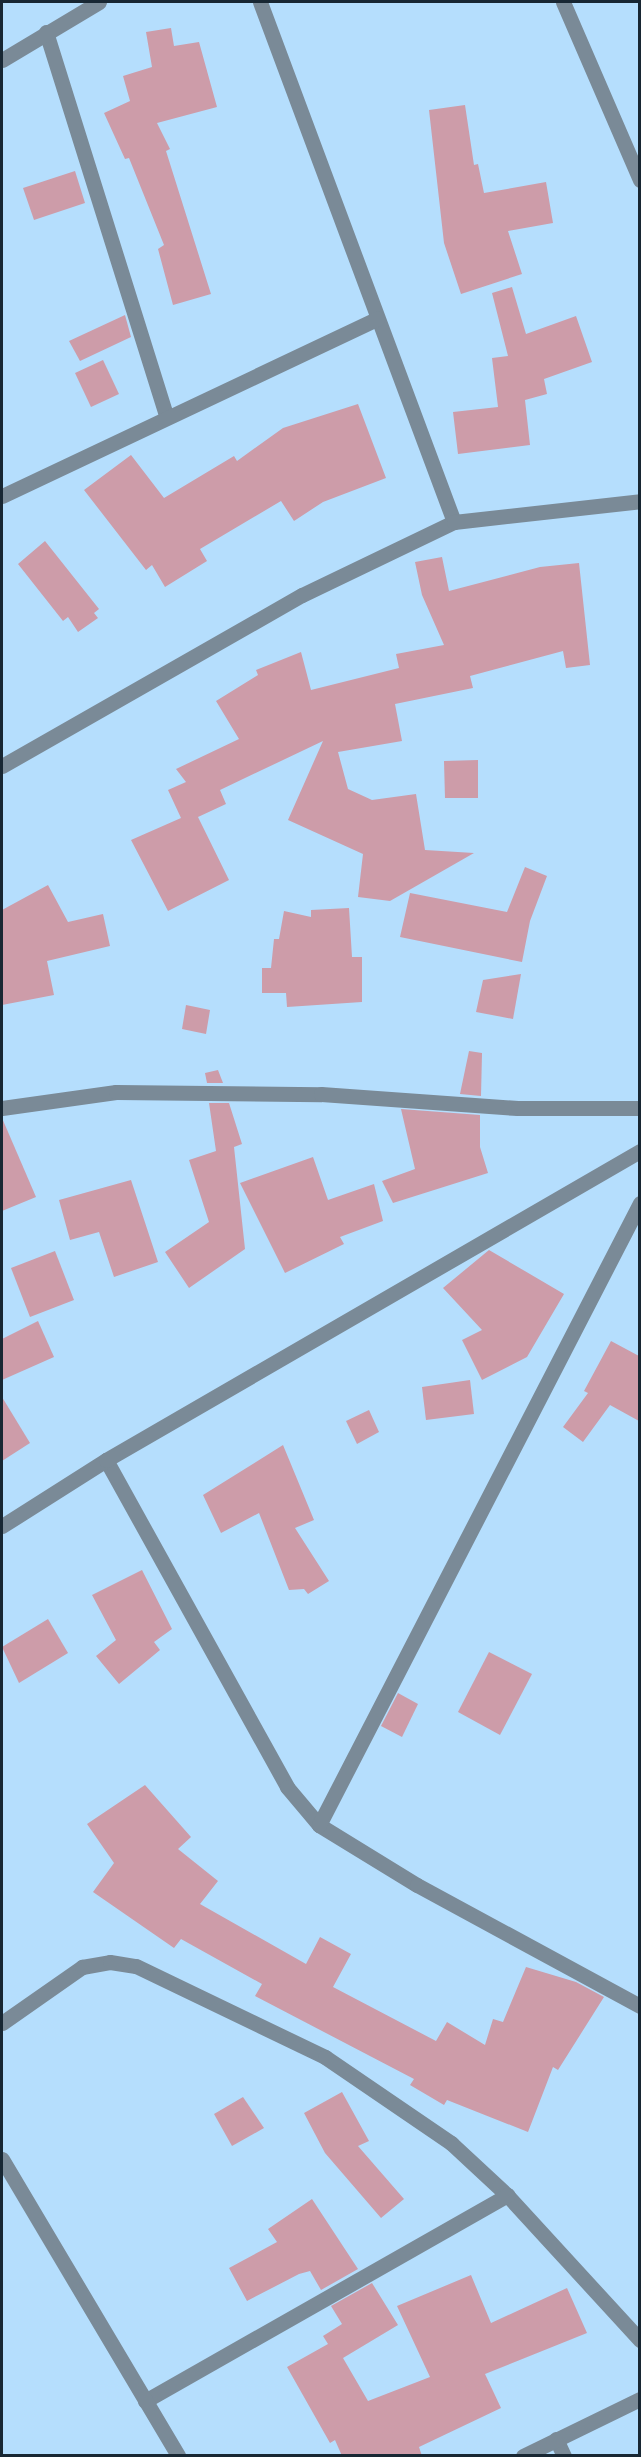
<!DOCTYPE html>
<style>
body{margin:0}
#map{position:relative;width:641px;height:2457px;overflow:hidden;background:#b5defd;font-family:Roboto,sans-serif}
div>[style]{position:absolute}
.building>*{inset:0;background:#cd9ca9}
.minor>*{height:15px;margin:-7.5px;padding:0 7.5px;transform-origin:7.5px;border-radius:7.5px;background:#7a8a97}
.tertiary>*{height:15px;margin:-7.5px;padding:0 7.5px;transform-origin:7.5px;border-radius:7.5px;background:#7a8a97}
span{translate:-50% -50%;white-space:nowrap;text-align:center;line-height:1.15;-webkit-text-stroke:6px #d1e9fc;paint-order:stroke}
.frame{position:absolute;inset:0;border:3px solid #182733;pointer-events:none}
</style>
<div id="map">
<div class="building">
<div style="clip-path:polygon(171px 28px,174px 46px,199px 42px,217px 107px,157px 123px,170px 149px,166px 151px,211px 294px,173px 305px,158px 249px,164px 245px,129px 158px,125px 159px,104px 113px,130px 101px,123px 76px,152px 67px,146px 32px)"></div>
<div style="clip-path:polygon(465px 105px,474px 165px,478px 164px,484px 193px,546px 182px,553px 223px,508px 231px,522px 274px,461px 294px,444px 243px,429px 110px)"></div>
<div style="clip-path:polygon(75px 171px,85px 203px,34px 220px,23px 188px)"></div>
<div style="clip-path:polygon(512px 287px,526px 334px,576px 316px,592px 362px,544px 379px,547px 394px,525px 400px,530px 445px,458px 454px,453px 412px,498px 407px,492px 358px,508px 356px,492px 293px)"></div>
<div style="clip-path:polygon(125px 315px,131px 337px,80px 361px,69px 341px)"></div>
<div style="clip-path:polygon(103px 360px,119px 394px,91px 407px,75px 373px)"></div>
<div style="clip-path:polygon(358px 404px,386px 478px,323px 502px,294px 521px,281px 501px,200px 549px,207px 561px,165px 587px,152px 565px,146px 570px,84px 490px,131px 455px,164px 498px,234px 456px,237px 461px,283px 428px)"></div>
<div style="clip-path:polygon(45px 541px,99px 609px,94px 613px,98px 618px,78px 632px,68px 617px,63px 621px,18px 564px)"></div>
<div style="clip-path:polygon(442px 557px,449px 591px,540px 567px,579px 563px,590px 665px,566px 668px,563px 651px,470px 676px,473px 688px,395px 704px,402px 741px,338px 752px,348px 789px,372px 800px,416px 794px,425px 850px,474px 853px,390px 901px,358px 897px,363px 854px,288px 820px,323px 741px,220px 790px,226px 804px,198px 817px,229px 880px,168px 911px,131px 840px,181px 818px,168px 790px,186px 782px,176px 769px,239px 739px,216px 701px,258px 675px,256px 670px,301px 652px,311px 690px,399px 668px,396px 654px,444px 645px,422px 595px,415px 562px)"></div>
<div style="clip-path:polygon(478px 760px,478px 798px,445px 798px,444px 761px)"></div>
<div style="clip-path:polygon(525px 867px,547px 876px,530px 921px,522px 962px,400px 937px,410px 893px,507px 912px)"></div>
<div style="clip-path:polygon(48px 885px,68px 922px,103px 914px,110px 946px,47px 961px,54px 995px,2px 1005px,2px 910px)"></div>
<div style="clip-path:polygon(349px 908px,352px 957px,362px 957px,362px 1002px,287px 1007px,286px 993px,262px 993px,262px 968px,271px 968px,274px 939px,279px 939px,284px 911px,311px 917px,311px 910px)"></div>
<div style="clip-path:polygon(521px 974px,513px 1019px,476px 1012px,483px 980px)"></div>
<div style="clip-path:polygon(186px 1005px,210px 1010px,206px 1034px,182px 1029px)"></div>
<div style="clip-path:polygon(469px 1051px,482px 1053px,481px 1096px,460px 1094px)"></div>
<div style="clip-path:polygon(218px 1070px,223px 1083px,207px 1083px,205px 1073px)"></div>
<div style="clip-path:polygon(209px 1103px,229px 1103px,242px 1144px,234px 1147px,245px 1249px,189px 1288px,165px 1252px,209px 1222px,189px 1160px,216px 1151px)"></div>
<div style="clip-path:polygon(401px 1109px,480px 1115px,480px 1147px,488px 1173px,393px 1203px,382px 1181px,415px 1169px)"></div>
<div style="clip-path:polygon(2px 1118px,36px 1197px,2px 1211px)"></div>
<div style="clip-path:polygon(313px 1157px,328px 1200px,374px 1184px,383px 1221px,340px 1237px,344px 1244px,285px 1273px,240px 1183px)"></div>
<div style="clip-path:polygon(131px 1180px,158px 1262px,114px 1277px,99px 1232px,70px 1240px,59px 1200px)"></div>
<div style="clip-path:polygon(489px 1250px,564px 1294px,527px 1357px,482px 1380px,462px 1340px,482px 1330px,443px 1288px)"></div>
<div style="clip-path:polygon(55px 1251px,74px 1300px,30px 1317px,11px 1268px)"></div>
<div style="clip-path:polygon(38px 1321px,54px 1357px,2px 1380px,2px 1339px)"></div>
<div style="clip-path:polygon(611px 1341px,639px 1356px,639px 1421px,610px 1405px,583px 1442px,563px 1427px,588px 1393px,584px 1391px)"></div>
<div style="clip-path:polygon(470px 1380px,474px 1414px,426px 1420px,422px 1387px)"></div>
<div style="clip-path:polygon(2px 1397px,30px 1443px,2px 1461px)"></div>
<div style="clip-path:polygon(369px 1410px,379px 1432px,357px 1444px,346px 1421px)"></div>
<div style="clip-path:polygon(283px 1445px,314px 1520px,295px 1528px,329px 1581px,308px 1594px,304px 1589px,289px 1590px,259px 1513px,221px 1533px,203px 1495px)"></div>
<div style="clip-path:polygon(142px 1570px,172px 1629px,154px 1642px,160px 1650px,119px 1684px,96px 1656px,116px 1640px,92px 1595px)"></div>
<div style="clip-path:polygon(48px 1619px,68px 1653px,19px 1683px,2px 1647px)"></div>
<div style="clip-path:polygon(489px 1652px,532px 1674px,500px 1735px,458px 1712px)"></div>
<div style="clip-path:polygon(398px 1693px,418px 1704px,402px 1737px,381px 1726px)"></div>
<div style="clip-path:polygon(145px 1785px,191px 1837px,178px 1849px,218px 1881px,200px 1904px,306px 1964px,320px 1937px,351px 1954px,333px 1987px,436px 2041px,447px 2022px,485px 2045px,493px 2019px,503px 2022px,526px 1967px,576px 1982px,604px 1997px,558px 2070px,553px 2067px,528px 2132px,447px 2100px,444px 2105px,410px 2085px,414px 2079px,255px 1996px,262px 1984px,181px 1939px,174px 1948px,93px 1892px,114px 1863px,87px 1824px)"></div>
<div style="clip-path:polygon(342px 2092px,369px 2141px,358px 2146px,404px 2199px,381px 2218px,325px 2153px,304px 2113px)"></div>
<div style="clip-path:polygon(243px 2097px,264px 2128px,232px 2146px,214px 2114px)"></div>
<div style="clip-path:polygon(312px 2199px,358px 2269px,321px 2290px,310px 2271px,299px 2274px,247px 2301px,229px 2268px,277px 2242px,268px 2229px)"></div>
<div style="clip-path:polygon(471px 2275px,491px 2323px,567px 2288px,587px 2333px,485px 2374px,501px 2408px,419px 2447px,422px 2456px,342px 2456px,335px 2440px,330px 2443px,287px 2367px,328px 2344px,323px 2336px,342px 2324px,331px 2306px,372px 2283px,398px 2325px,343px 2358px,368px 2401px,430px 2377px,397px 2306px)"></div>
</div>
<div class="minor">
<div style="left:260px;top:2px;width:555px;rotate:69.54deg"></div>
<div style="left:563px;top:2px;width:194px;rotate:66.6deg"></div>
<div style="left:46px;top:32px;width:401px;rotate:72.6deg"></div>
<div style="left:2px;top:60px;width:113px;rotate:-30.9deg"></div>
<div style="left:2px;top:496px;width:415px;rotate:-25.3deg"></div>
<div style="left:2px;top:766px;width:345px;rotate:-29.7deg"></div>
<div style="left:302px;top:595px;width:169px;rotate:-25.7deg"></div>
<div style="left:454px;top:522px;width:187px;rotate:-6.4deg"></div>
<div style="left:2px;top:1108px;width:115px;rotate:-8deg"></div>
<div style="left:116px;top:1092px;width:205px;rotate:0.6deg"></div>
<div style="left:321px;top:1094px;width:197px;rotate:4.1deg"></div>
<div style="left:518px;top:1108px;width:122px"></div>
<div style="left:106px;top:1460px;width:374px;rotate:61deg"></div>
<div style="left:287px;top:1787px;width:50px;rotate:49.9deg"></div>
<div style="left:319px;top:1825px;width:115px;rotate:31.5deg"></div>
<div style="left:417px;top:1885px;width:254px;rotate:28.5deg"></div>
<div style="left:2px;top:1526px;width:123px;rotate:-32.4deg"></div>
<div style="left:106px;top:1460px;width:617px;rotate:-30.06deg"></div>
<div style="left:319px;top:1825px;width:700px;rotate:-62.7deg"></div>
<div style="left:2px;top:2023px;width:98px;rotate:-35deg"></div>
<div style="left:82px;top:1967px;width:28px;rotate:-10deg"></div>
<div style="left:110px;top:1962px;width:26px;rotate:9deg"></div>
<div style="left:136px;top:1966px;width:210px;rotate:25.7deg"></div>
<div style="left:325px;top:2057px;width:153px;rotate:34.3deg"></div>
<div style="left:451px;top:2143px;width:76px;rotate:42.9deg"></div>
<div style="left:507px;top:2195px;width:197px;rotate:47.5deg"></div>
<div style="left:145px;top:2401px;width:417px;rotate:-29.6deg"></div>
<div style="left:556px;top:2439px;width:19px;rotate:65deg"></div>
<div style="left:523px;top:2456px;width:130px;rotate:-26deg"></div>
</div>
<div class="tertiary">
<div style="left:2px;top:2159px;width:345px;rotate:59.3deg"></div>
</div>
<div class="frame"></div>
</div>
